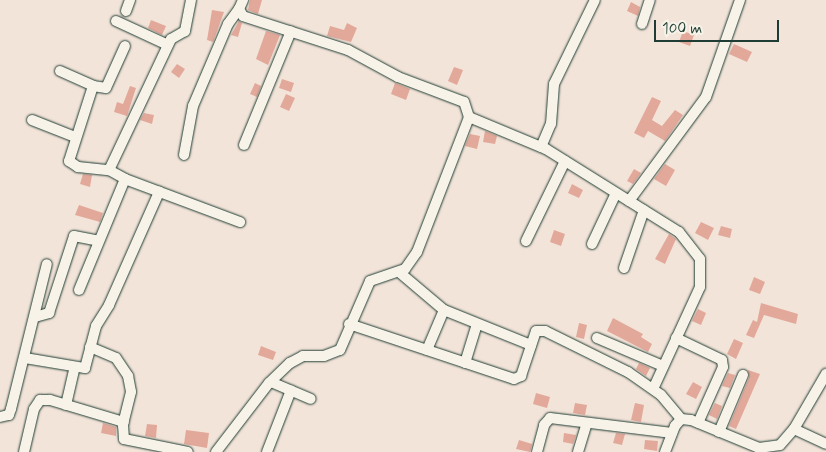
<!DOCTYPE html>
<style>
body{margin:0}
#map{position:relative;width:826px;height:452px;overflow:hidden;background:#f3e4d9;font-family:Mynerve,sans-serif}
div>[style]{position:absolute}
.building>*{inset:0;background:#e2a99b}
.roads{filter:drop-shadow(0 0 1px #1f3d34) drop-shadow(0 0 1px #1f3d34)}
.street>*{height:10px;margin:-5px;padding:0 5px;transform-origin:5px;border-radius:5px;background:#f7f3e8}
span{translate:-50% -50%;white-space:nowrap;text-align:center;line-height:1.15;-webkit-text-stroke:4.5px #f7f3e8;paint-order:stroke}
.scale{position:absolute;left:654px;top:20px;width:125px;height:22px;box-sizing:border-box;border:2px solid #1f3d34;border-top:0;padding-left:6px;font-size:15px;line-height:18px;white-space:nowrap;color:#1f3d34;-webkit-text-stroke:4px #f7f3e8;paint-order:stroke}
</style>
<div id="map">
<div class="building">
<div style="clip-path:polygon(250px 0,262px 0,258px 14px,248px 10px)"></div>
<div style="clip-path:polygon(631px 2px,640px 7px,638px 16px,627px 11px)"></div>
<div style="clip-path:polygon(212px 10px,224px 12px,213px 42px,207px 40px)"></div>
<div style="clip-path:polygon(151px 20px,166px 26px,162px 35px,148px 28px)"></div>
<div style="clip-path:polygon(239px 21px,242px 23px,238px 37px,231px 35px)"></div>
<div style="clip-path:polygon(347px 23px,357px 28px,351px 42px,327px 36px,330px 26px,344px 30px)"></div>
<div style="clip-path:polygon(266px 31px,280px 35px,268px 65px,256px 59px)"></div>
<div style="clip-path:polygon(683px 31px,694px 35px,690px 46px,679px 42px)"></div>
<div style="clip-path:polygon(734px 44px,752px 52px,747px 62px,729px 54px)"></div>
<div style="clip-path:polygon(177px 64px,185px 69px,179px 78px,171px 72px)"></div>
<div style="clip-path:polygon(454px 67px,463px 70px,457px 85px,448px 81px)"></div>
<div style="clip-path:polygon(282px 79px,294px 83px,291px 92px,279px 88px)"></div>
<div style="clip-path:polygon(255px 83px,261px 86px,257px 97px,250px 94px)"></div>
<div style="clip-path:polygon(395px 83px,410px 89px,406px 100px,391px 94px)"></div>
<div style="clip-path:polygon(130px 86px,136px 88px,127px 116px,114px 112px,117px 102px,123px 104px)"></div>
<div style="clip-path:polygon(286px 94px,295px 98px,289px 111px,280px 107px)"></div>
<div style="clip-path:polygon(652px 97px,661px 101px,652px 120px,662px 126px,675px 110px,683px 115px,665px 141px,648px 131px,644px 138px,634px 133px)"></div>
<div style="clip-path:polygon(144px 113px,154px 115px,152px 124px,140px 120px)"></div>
<div style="clip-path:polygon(485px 131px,497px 136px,495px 144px,483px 142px)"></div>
<div style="clip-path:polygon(470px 134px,480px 136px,477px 149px,465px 146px)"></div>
<div style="clip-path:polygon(665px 164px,675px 170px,666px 186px,654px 179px)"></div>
<div style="clip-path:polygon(634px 169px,641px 173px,633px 184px,627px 181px)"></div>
<div style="clip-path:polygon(83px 174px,92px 175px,90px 187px,80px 184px)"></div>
<div style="clip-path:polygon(572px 184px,583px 190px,579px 198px,568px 193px)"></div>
<div style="clip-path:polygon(79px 205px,103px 213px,100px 222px,75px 215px)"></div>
<div style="clip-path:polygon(701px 222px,714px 228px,708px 240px,695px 233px)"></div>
<div style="clip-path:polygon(721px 226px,732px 229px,730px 238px,718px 235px)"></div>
<div style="clip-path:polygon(554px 230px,565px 234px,561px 246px,550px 242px)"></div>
<div style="clip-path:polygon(669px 234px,676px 239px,665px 264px,655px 259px)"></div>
<div style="clip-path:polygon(754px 277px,765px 282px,760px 294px,749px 290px)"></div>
<div style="clip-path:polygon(761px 303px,798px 314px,796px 324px,764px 315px,754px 338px,746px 335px,753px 320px,757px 322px)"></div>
<div style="clip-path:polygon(698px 309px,706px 313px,701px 325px,692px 321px)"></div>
<div style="clip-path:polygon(613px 318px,643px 334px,641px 337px,652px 344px,648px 352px,607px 331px)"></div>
<div style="clip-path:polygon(579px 323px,587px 325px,584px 339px,576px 337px)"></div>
<div style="clip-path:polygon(734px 339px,743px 343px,736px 359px,727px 354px)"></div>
<div style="clip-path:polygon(261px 346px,276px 352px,273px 360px,258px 355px)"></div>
<div style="clip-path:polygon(639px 363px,650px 368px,646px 376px,636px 369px)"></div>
<div style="clip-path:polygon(748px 370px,760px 374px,736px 429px,729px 426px,749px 378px)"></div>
<div style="clip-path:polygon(728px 373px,735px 375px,730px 388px,722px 386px)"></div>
<div style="clip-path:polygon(693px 382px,702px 387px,696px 399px,686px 394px)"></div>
<div style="clip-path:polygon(536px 393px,550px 397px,547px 408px,533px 404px)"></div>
<div style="clip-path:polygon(575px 403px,587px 405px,585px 415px,573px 413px)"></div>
<div style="clip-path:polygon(635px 403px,644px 405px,641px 422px,631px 420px)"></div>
<div style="clip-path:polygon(715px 403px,722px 406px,717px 419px,709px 415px)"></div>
<div style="clip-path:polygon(103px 423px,116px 427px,116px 436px,101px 433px)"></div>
<div style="clip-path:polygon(147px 424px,157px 425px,156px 438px,145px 436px)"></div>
<div style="clip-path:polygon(186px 430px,209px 433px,207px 448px,184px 444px)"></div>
<div style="clip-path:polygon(564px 433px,576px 435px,573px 444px,563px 442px)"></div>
<div style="clip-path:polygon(616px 433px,625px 434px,622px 445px,613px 443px)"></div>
<div style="clip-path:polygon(519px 440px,532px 444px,530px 452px,516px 449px)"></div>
<div style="clip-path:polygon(645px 440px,658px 441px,657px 451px,644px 449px)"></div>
</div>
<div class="roads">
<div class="street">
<div style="left:191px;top:0;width:32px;rotate:101deg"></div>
<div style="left:185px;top:31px;width:16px;rotate:150deg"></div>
<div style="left:171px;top:39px;width:145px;rotate:115.3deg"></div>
<div style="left:109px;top:170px;width:18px;rotate:29deg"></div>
<div style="left:125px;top:179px;width:123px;rotate:20.5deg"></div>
<div style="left:126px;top:11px;width:12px;rotate:-70deg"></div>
<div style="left:116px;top:21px;width:57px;rotate:24.8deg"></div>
<div style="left:642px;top:24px;width:25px;rotate:-72deg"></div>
<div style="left:60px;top:71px;width:36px;rotate:24deg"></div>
<div style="left:93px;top:86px;width:13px;rotate:9deg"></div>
<div style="left:106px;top:88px;width:46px;rotate:-65.7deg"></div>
<div style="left:93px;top:86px;width:79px;rotate:107.7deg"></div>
<div style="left:69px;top:161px;width:11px;rotate:34deg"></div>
<div style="left:78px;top:167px;width:31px;rotate:6deg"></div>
<div style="left:469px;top:117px;width:83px;rotate:22.6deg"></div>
<div style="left:546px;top:149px;width:157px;rotate:32deg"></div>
<div style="left:679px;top:232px;width:34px;rotate:52deg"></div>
<div style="left:700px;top:259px;width:28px;rotate:90deg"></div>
<div style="left:700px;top:287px;width:112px;rotate:114.7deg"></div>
<div style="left:32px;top:120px;width:46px;rotate:21.6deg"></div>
<div style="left:244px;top:145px;width:123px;rotate:-67.6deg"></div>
<div style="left:541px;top:147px;width:25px;rotate:-67deg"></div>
<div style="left:551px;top:124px;width:40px;rotate:-85.7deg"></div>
<div style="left:554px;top:84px;width:93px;rotate:-64deg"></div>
<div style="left:184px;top:155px;width:50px;rotate:-79.6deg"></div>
<div style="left:193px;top:106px;width:89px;rotate:-66.9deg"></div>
<div style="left:228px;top:24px;width:19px;rotate:-54deg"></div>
<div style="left:629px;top:201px;width:129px;rotate:-53.5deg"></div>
<div style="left:706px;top:97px;width:103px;rotate:-70.7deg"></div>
<div style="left:526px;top:241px;width:89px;rotate:-64deg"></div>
<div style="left:592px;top:244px;width:56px;rotate:-64.8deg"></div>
<div style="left:624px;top:268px;width:61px;rotate:-71deg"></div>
<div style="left:399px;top:272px;width:59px;rotate:40.2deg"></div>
<div style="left:444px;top:310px;width:94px;rotate:21.9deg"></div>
<div style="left:79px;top:290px;width:120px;rotate:-67.5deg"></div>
<div style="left:35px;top:317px;width:15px;rotate:-16deg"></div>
<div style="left:49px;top:313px;width:81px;rotate:-72deg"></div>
<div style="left:74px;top:236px;width:25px;rotate:11deg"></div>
<div style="left:349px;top:324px;width:174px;rotate:18.4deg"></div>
<div style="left:514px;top:379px;width:8px;rotate:-23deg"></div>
<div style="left:521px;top:376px;width:47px;rotate:-71.6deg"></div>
<div style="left:536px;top:331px;width:9px"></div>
<div style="left:545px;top:331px;width:93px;rotate:26.3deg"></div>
<div style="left:628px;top:372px;width:40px;rotate:34.9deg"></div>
<div style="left:661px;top:395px;width:31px;rotate:50deg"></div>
<div style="left:597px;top:338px;width:72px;rotate:23deg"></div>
<div style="left:676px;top:338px;width:51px;rotate:25.6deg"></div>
<div style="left:722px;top:360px;width:7px;rotate:82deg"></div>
<div style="left:723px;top:367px;width:61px;rotate:114.1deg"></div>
<div style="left:90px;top:347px;width:28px;rotate:23deg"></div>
<div style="left:116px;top:358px;width:22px;rotate:56deg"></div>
<div style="left:128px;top:376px;width:16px;rotate:79deg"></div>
<div style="left:131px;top:392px;width:34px;rotate:104deg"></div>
<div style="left:123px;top:425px;width:14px;rotate:86deg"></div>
<div style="left:124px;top:439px;width:65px;rotate:11.5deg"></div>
<div style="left:427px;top:350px;width:43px;rotate:-67deg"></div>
<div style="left:25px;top:358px;width:61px;rotate:9.5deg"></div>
<div style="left:85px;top:368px;width:43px;rotate:-75.3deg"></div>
<div style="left:96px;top:326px;width:25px;rotate:-58deg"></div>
<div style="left:109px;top:305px;width:124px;rotate:-66.1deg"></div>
<div style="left:465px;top:363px;width:41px;rotate:-72.9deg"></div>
<div style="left:271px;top:382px;width:43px;rotate:23deg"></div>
<div style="left:66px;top:405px;width:39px;rotate:-77deg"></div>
<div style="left:0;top:417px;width:9px;rotate:-13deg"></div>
<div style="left:9px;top:415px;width:6px;rotate:-72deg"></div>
<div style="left:11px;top:409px;width:149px;rotate:-76.1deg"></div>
<div style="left:794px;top:429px;width:35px;rotate:25deg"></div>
<div style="left:719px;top:432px;width:62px;rotate:-67.2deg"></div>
<div style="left:24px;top:452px;width:44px;rotate:-76.9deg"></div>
<div style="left:34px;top:409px;width:11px;rotate:-56deg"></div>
<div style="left:40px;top:400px;width:10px"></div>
<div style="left:50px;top:400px;width:77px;rotate:16.6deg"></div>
<div style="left:216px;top:452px;width:87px;rotate:-52.5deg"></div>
<div style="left:269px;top:383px;width:29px;rotate:-44deg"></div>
<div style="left:290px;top:363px;width:15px;rotate:-28deg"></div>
<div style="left:303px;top:356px;width:21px"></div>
<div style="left:324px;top:356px;width:17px;rotate:-21deg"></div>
<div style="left:340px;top:350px;width:75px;rotate:-66.5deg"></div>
<div style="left:370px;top:281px;width:37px;rotate:-19deg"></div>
<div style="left:405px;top:269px;width:21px;rotate:-55deg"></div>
<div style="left:417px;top:252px;width:145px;rotate:-68.9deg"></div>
<div style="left:469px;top:117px;width:16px;rotate:-108deg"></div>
<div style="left:464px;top:102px;width:71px;rotate:-159.3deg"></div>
<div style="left:398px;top:77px;width:57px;rotate:-151.6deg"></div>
<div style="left:348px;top:50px;width:110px;rotate:-162.1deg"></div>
<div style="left:243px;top:16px;width:8px;rotate:-120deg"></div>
<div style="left:239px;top:9px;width:10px;rotate:-66deg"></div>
<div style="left:267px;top:452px;width:66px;rotate:-68.8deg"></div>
<div style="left:537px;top:452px;width:28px;rotate:-75deg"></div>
<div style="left:544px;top:425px;width:9px;rotate:-49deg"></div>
<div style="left:550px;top:418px;width:123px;rotate:7deg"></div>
<div style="left:578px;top:452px;width:30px;rotate:-73deg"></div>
<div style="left:665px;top:452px;width:28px;rotate:-69deg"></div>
<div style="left:675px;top:426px;width:9px;rotate:-49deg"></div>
<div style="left:681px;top:419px;width:10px;rotate:6deg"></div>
<div style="left:691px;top:420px;width:74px;rotate:22.4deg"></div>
<div style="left:759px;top:448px;width:21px;rotate:-8deg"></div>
<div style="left:780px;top:445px;width:21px;rotate:-49deg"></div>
<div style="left:794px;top:429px;width:64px;rotate:-59.8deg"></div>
</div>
</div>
<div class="scale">100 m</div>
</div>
